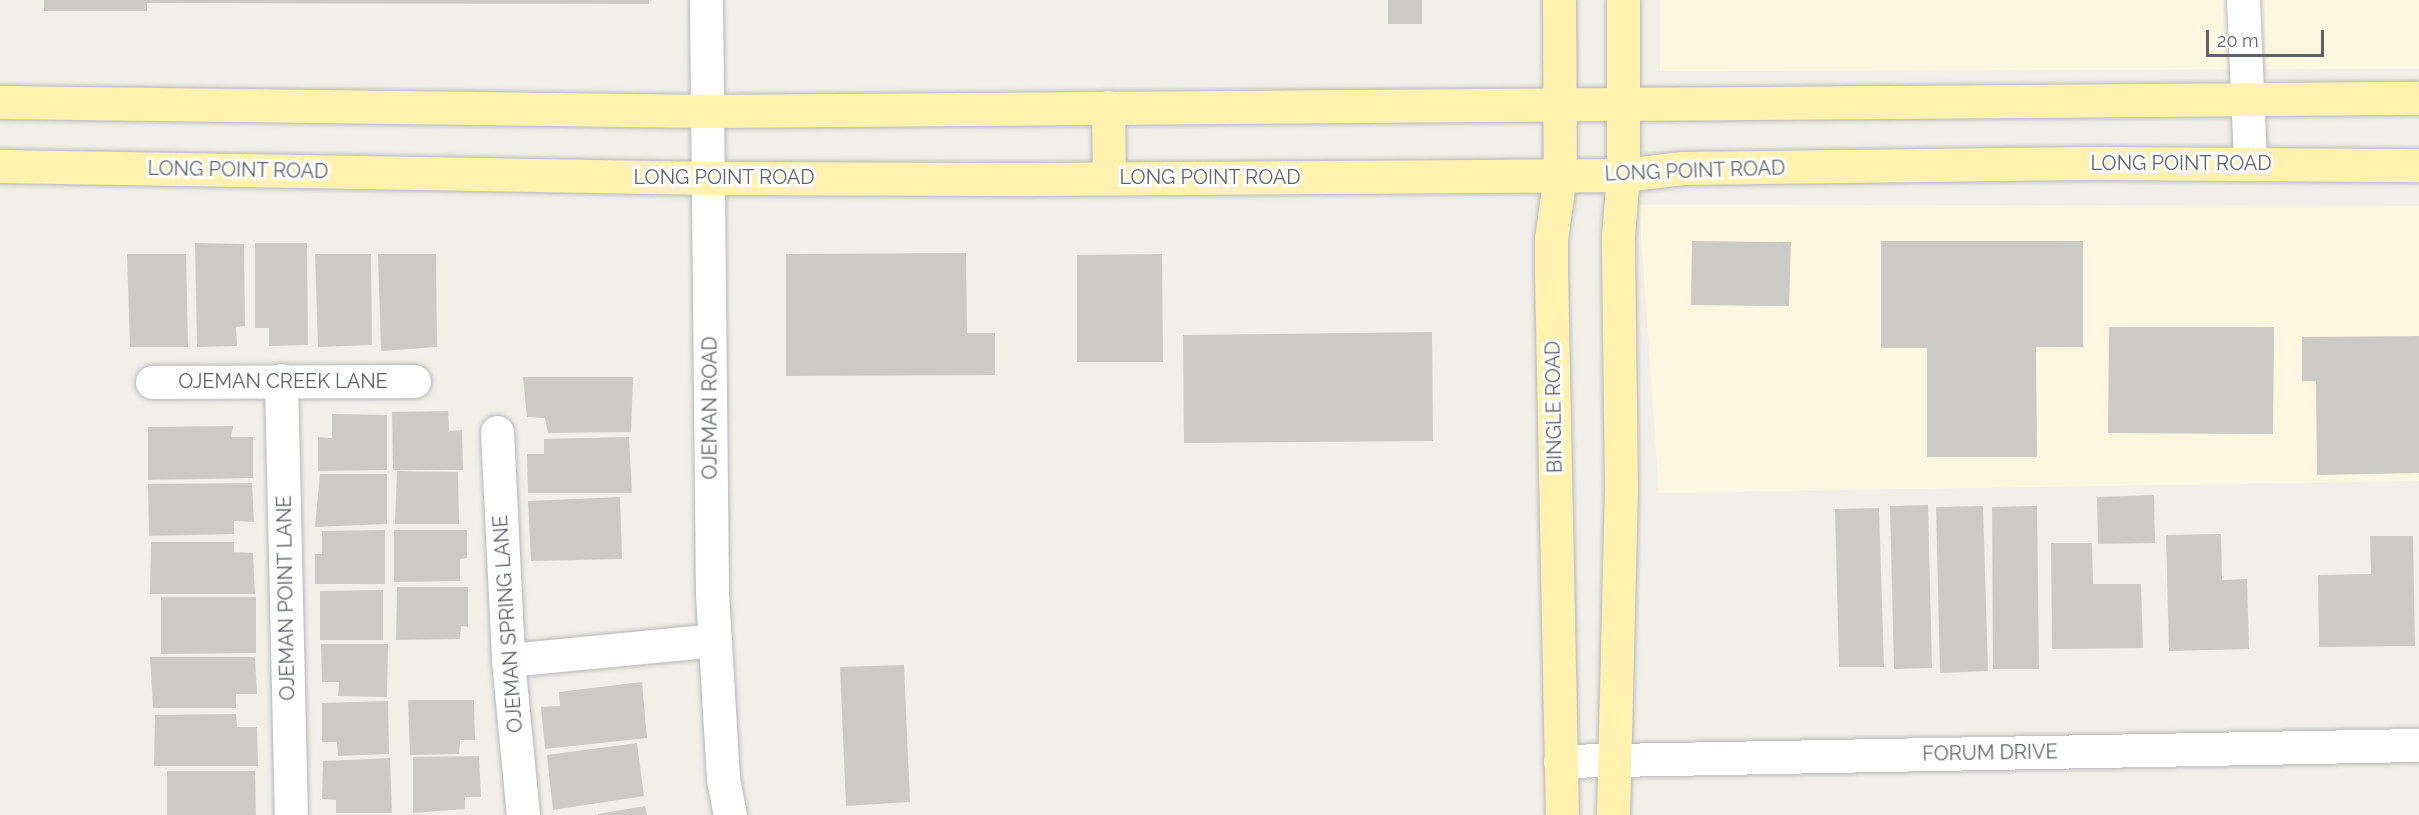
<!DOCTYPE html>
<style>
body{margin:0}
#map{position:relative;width:2419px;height:815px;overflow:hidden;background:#f1efe8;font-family:Raleway,sans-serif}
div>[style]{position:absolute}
.commercial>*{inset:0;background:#fef7e0}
.building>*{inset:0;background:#cccac5}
.roads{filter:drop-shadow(0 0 2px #b5b8bc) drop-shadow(0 0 2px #b5b8bc)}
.minor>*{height:33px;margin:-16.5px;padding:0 16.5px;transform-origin:16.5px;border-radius:16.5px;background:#fff}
.major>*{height:33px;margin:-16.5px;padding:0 16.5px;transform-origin:16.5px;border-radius:16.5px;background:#fff2af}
span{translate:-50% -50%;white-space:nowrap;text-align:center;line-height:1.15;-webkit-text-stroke:6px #fff;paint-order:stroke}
.street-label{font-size:20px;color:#5f6368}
.scale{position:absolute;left:2206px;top:30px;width:118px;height:27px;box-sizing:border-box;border:3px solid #5f6368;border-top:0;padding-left:8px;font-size:18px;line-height:21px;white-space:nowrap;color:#5f6368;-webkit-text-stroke:4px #fff;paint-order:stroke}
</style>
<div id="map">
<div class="commercial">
<div style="clip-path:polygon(1660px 0,2419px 0,2419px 69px,1660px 71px)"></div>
<div style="clip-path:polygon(1639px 205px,2419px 206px,2419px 481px,1659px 493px)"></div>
</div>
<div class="building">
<div style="clip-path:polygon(44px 0,649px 0,649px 4px,147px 3px,147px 11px,44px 11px)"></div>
<div style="clip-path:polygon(1388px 0,1422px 0,1422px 24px,1388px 24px)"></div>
<div style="clip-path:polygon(1692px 241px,1791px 242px,1789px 306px,1691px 305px)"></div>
<div style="clip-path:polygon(1881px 241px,2083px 241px,2083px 347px,2036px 347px,2037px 457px,1927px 457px,1927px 348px,1881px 348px)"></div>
<div style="clip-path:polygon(195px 243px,244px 244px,245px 326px,236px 327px,237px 346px,197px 347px)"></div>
<div style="clip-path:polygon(255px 243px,307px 243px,308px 345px,269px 346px,269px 328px,255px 328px)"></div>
<div style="clip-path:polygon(966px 253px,967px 333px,995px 333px,995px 375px,786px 376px,786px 254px)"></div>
<div style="clip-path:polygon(127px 254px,186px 254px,188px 347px,130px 347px)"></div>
<div style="clip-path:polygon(315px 254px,371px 254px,372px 345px,318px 347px)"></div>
<div style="clip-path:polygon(378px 254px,436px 254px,437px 347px,381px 351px)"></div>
<div style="clip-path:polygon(1162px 254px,1163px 362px,1077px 362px,1077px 255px)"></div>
<div style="clip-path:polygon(2109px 327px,2274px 327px,2273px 434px,2108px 433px)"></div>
<div style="clip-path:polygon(1432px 332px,1433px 441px,1184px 443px,1183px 335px)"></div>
<div style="clip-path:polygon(2419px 336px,2419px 473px,2317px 475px,2316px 381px,2302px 381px,2302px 337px)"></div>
<div style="clip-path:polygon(523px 377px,633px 377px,631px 432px,548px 433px,545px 418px,527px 417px)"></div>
<div style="clip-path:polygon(448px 411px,449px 431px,462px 430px,463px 470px,393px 470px,392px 412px)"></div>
<div style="clip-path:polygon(332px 414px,387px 415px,387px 470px,318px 471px,318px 437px,332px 438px)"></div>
<div style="clip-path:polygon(233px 426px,231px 437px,253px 437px,253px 478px,148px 480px,148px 427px)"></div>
<div style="clip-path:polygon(629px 437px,632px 493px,528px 493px,527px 454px,544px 454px,544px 439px)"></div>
<div style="clip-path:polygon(397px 471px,458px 472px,459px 524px,395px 524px)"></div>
<div style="clip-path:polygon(320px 474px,387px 474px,387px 524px,315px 527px)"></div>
<div style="clip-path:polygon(252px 483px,254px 522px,234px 521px,234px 534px,149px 536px,148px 484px)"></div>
<div style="clip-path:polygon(2154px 495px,2155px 543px,2098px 544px,2097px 497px)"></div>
<div style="clip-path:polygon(620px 497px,622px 559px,531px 561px,528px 501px)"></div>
<div style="clip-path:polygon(1928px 505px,1932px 668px,1894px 669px,1890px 506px)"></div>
<div style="clip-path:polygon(1983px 506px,1988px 671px,1940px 673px,1936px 507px)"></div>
<div style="clip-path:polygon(2037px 506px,2039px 669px,1993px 669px,1992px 507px)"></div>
<div style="clip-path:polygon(1879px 508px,1884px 667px,1839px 667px,1835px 509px)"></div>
<div style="clip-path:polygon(385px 530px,385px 584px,315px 584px,315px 554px,322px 554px,322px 531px)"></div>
<div style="clip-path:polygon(394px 530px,467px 530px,467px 558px,460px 559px,460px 581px,394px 582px)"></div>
<div style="clip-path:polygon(2221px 534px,2222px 580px,2247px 579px,2249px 649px,2169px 651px,2166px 535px)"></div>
<div style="clip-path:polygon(2370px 536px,2413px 536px,2415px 646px,2319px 647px,2318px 575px,2371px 574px)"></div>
<div style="clip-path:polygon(151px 542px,234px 542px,234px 552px,253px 553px,255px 594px,150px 594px)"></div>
<div style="clip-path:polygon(2051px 543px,2092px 543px,2093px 584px,2141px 584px,2143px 648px,2052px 649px)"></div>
<div style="clip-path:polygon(397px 587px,468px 587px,468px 627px,461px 626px,460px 639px,396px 640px)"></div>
<div style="clip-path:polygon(383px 590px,383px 640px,320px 640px,320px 591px)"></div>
<div style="clip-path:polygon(161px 597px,256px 597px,256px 653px,161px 654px)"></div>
<div style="clip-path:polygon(321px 644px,388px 644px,387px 697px,338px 696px,339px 682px,322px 682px)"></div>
<div style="clip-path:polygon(150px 657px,255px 657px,257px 694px,236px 694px,236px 708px,153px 708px)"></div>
<div style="clip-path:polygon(904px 665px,910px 802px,846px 806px,840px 667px)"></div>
<div style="clip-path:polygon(642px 682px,647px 738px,545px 749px,541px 707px,560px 706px,559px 692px)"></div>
<div style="clip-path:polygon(408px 700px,474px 700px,475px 740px,460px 740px,459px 754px,410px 755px)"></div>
<div style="clip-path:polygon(388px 701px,389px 754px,338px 756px,337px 742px,322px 742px,322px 703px)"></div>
<div style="clip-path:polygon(236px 714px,237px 727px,257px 727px,258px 766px,154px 766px,155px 715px)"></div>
<div style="clip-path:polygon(637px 743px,644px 796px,553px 810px,547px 755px)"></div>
<div style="clip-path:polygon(479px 756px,481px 797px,465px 797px,465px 809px,413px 813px,413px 757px)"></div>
<div style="clip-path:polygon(390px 758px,392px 813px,336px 813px,336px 800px,322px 799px,323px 761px)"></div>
<div style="clip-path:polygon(167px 771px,255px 771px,256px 815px,167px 815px)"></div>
<div style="clip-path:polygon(645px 806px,647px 815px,598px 815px,598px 814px)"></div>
</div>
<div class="roads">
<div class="minor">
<div style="left:706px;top:0;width:593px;rotate:89.42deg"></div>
<div style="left:712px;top:593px;width:186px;rotate:86.6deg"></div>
<div style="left:723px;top:779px;width:37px;rotate:79deg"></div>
<div style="left:2243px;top:0;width:162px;rotate:87.5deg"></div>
<div style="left:281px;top:380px;width:435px;rotate:88.7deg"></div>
<div style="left:152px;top:382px;width:262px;rotate:-0.2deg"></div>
<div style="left:497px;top:432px;width:228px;rotate:87.2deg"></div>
<div style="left:508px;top:660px;width:156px;rotate:84.5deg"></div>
<div style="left:508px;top:660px;width:208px;rotate:-5.5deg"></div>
<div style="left:1560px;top:761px;width:859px;rotate:-1.07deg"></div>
</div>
<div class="major">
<div style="left:1559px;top:0;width:175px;rotate:89.7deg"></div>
<div style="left:1560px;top:175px;width:65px;rotate:98deg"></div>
<div style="left:1551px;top:239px;width:35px;rotate:90deg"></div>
<div style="left:1551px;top:274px;width:541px;rotate:88.84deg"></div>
<div style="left:0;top:102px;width:708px;rotate:0.73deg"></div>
<div style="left:708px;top:111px;width:1711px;rotate:-0.44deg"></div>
<div style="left:1108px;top:107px;width:71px;rotate:89.2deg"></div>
<div style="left:0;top:166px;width:710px;rotate:0.97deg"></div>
<div style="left:710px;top:178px;width:320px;rotate:0.2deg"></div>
<div style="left:1030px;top:179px;width:593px;rotate:-0.39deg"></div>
<div style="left:1623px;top:175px;width:60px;rotate:-6.7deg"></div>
<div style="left:1683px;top:168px;width:422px;rotate:-0.7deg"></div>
<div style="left:2105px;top:163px;width:314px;rotate:0.4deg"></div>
<div style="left:1613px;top:815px;width:324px;rotate:-88.6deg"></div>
<div style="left:1621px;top:491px;width:255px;rotate:-90.7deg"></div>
<div style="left:1618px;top:236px;width:61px;rotate:-85.3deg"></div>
<div style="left:1623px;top:175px;width:175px;rotate:-90deg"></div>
</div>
</div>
<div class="street-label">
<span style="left:2181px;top:163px">LONG POINT ROAD</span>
<span style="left:238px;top:170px;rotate:1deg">LONG POINT ROAD</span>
<span style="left:1695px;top:171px;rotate:-2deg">LONG POINT ROAD</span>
<span style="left:724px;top:177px">LONG POINT ROAD</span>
<span style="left:1210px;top:177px">LONG POINT ROAD</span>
<span style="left:283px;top:381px">OJEMAN CREEK LANE</span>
<span style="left:1554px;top:407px;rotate:-91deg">BINGLE ROAD</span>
<span style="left:710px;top:408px;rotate:-90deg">OJEMAN ROAD</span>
<span style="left:286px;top:598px;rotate:-91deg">OJEMAN POINT LANE</span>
<span style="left:508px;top:624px;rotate:-94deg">OJEMAN SPRING LANE</span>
<span style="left:1990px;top:753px;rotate:-1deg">FORUM DRIVE</span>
</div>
<div class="scale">20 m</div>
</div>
